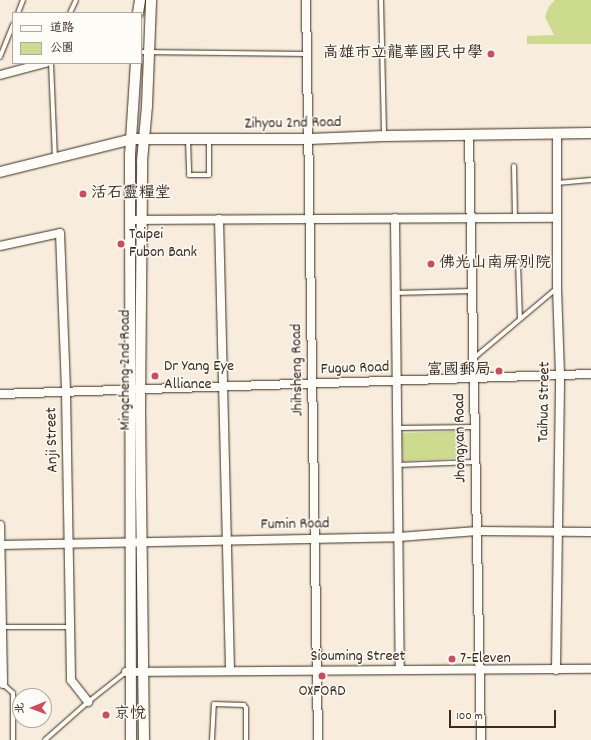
<!DOCTYPE html>
<meta charset="utf-8">
<style>
body{margin:0}
#map{position:relative;width:591px;height:740px;overflow:hidden;background:#f8eddc;font-family:Dekko,"LXGW WenKai TC",sans-serif}
div>[style]{position:absolute}
.green>*{inset:0;background:#cddb8e}
.roads{filter:drop-shadow(0 0 1px #3b2a1e) drop-shadow(0 0 1px #3b2a1e)}
.service>*{height:4px;margin:-2px;padding:0 2px;transform-origin:2px;border-radius:2px;background:#fdfcf7}
.minor>*{height:8px;margin:-4px;padding:0 4px;transform-origin:4px;border-radius:4px;background:#fdfcf7}
.tertiary>*{height:10px;margin:-5px;padding:0 5px;transform-origin:5px;border-radius:5px;background:#fdfcf7}
.dots>*{width:11px;height:11px;translate:-50% -50%;box-sizing:border-box;border:2px solid #fdfcf7;border-radius:50%}
span{translate:-50% -50%;white-space:nowrap;text-align:center;line-height:1.15;-webkit-text-stroke:3px #fdfcf7;paint-order:stroke}
.poi-label{font-size:16px;color:#3b2a1e}
.right{translate:-100% -50%;text-align:right}
.left{translate:0 -50%;text-align:left}
.street-label{font-size:16px;color:#3b2a1e}
.legend{position:absolute;left:12px;top:12px;width:130px;height:52px;box-sizing:border-box;background:#fdfcf7;border:1px solid #afa8a0;margin:0;padding:5px 7px;list-style:none;font-size:12px;color:#3b2a1e}
.legend li{display:flex;align-items:center;gap:8px;height:20px}
.legend b{width:20px;border:1px solid #afa8a0}
.north{position:absolute;left:12px;top:688px;width:40px;height:40px;box-sizing:border-box;background:#fdfcf7;border:1px solid #afa8a0;border-radius:50%;rotate:269deg;font-size:11px;font-weight:700;line-height:16px;text-align:center;color:#3b2a1e}
.north::after{content:'';display:block;margin:auto;width:14px;height:18px;background:#d1495b;clip-path:polygon(50% 0,100% 100%,50% 72%,0 100%)}
.scale{position:absolute;left:449px;top:710px;width:107px;height:18px;box-sizing:border-box;border:2px solid #3b2a1e;border-top:0;padding-left:5px;font-size:12px;line-height:14px;white-space:nowrap;color:#3b2a1e;-webkit-text-stroke:3px #fdfcf7;paint-order:stroke}
</style>
<div id="map">
<div class="green">
<div style="clip-path:polygon(555px 0,591px 0,591px 44px,527px 44px,527px 36px,554px 35px,545px 17px,549px 6px)"></div>
<div style="clip-path:polygon(464px 431px,465px 458px,403px 461px,402px 433px)"></div>
</div>
<div class="roads">
<div class="service">
<div style="left:381px;top:0;width:135px;rotate:88.7deg"></div>
<div style="left:18px;top:13px;width:14px;rotate:-69deg"></div>
<div style="left:70px;top:13px;width:14px;rotate:-65deg"></div>
<div style="left:141px;top:52px;width:166px;rotate:0.7deg"></div>
<div style="left:0;top:57px;width:35px;rotate:-68deg"></div>
<div style="left:51px;top:63px;width:95px;rotate:87.6deg"></div>
<div style="left:188px;top:140px;width:35px;rotate:88deg"></div>
<div style="left:189px;top:175px;width:20px"></div>
<div style="left:209px;top:175px;width:35px;rotate:-90deg"></div>
<div style="left:514px;top:166px;width:52px;rotate:88.9deg"></div>
<div style="left:557px;top:183px;width:34px;rotate:-5deg"></div>
<div style="left:518px;top:262px;width:56px;rotate:88deg"></div>
<div style="left:395px;top:293px;width:77px;rotate:-1.5deg"></div>
<div style="left:474px;top:358px;width:109px;rotate:-40.1deg"></div>
<div style="left:397px;top:428px;width:78px;rotate:-0.7deg"></div>
<div style="left:397px;top:465px;width:78px;rotate:-2.2deg"></div>
<div style="left:2px;top:627px;width:68px"></div>
<div style="left:3px;top:684px;width:13px;rotate:42deg"></div>
<div style="left:13px;top:693px;width:47px;rotate:90deg"></div>
<div style="left:45px;top:740px;width:57px;rotate:-41.5deg"></div>
<div style="left:88px;top:702px;width:48px;rotate:-38.3deg"></div>
<div style="left:212px;top:740px;width:36px;rotate:-87deg"></div>
<div style="left:214px;top:704px;width:30px;rotate:2deg"></div>
<div style="left:244px;top:705px;width:4px;rotate:56deg"></div>
<div style="left:246px;top:708px;width:32px;rotate:90deg"></div>
</div>
<div class="minor">
<div style="left:306px;top:0;width:740px;rotate:89.07deg"></div>
<div style="left:0;top:75px;width:47px;rotate:-14.9deg"></div>
<div style="left:469px;top:136px;width:604px;rotate:88.86deg"></div>
<div style="left:395px;top:218px;width:452px;rotate:89.4deg"></div>
<div style="left:219px;top:219px;width:452px;rotate:88.6deg"></div>
<div style="left:130px;top:220px;width:427px;rotate:-0.3deg"></div>
<div style="left:0;top:246px;width:61px;rotate:-12.2deg"></div>
<div style="left:60px;top:233px;width:159px;rotate:87.8deg"></div>
<div style="left:66px;top:392px;width:288px;rotate:89deg"></div>
<div style="left:71px;top:680px;width:28px;rotate:52deg"></div>
<div style="left:0;top:394px;width:591px;rotate:-1.94deg"></div>
<div style="left:0;top:525px;width:159px;rotate:88.9deg"></div>
<div style="left:0;top:545px;width:399px;rotate:-1.1deg"></div>
<div style="left:399px;top:537px;width:78px;rotate:-4.4deg"></div>
<div style="left:477px;top:531px;width:114px;rotate:0.5deg"></div>
<div style="left:556px;top:670px;width:296px;rotate:-89.2deg"></div>
<div style="left:560px;top:374px;width:86px;rotate:-92deg"></div>
<div style="left:557px;top:288px;width:154px;rotate:-90deg"></div>
<div style="left:126px;top:672px;width:465px;rotate:-0.4deg"></div>
</div>
<div class="tertiary">
<div style="left:138px;top:13px;width:13px;rotate:-81deg"></div>
<div style="left:0;top:172px;width:136px;rotate:-14deg"></div>
<div style="left:132px;top:139px;width:177px"></div>
<div style="left:309px;top:139px;width:75px;rotate:-2.3deg"></div>
<div style="left:384px;top:136px;width:207px;rotate:-0.8deg"></div>
<div style="left:131px;top:740px;width:585px;rotate:-90.1deg"></div>
<div style="left:130px;top:155px;width:92px;rotate:-86.3deg"></div>
<div style="left:144px;top:740px;width:330px;rotate:-90.7deg"></div>
<div style="left:140px;top:410px;width:249px;rotate:-89.5deg"></div>
<div style="left:142px;top:161px;width:55px;rotate:-84.8deg"></div>
<div style="left:147px;top:106px;width:106px;rotate:-87.8deg"></div>
</div>
</div>
<div class="dots">
<div style="left:491px;top:54px;background:#d1495b"></div>
<div style="left:83px;top:194px;background:#d1495b"></div>
<div style="left:121px;top:244px;background:#d1495b"></div>
<div style="left:431px;top:264px;background:#d1495b"></div>
<div style="left:499px;top:371px;background:#d1495b"></div>
<div style="left:155px;top:376px;background:#d1495b"></div>
<div style="left:452px;top:659px;background:#d1495b"></div>
<div style="left:322px;top:676px;background:#d1495b"></div>
<div style="left:106px;top:715px;background:#d1495b"></div>
</div>
<div class="poi-label">
<span class="right" style="left:483px;top:54px">高雄市立龍華國民中學</span>
<span class="left" style="left:91px;top:194px">活石靈糧堂</span>
<span class="left" style="left:129px;top:244px">Taipei<br>Fubon Bank</span>
<span class="left" style="left:439px;top:264px">佛光山南屏別院</span>
<span class="left" style="left:164px;top:376px">Dr Yang Eye<br>Alliance</span>
<span class="right" style="left:491px;top:371px">富國郵局</span>
<span class="left" style="left:460px;top:659px">7-Eleven</span>
<span style="left:322px;top:692px">OXFORD</span>
<span class="left" style="left:114px;top:715px">京悅</span>
</div>
<div class="street-label">
<span style="left:293px;top:124px;rotate:-1deg">Zihyou 2nd Road</span>
<span style="left:355px;top:369px;rotate:-2deg">Fuguo Road</span>
<span style="left:126px;top:370px;rotate:-90deg">Mingcheng 2nd Road</span>
<span style="left:298px;top:370px;rotate:-91deg">Jhihsheng Road</span>
<span style="left:545px;top:402px;rotate:-89deg">Taihua Street</span>
<span style="left:461px;top:438px;rotate:-91deg">Jhongyan Road</span>
<span style="left:53px;top:440px;rotate:-91deg">Anji Street</span>
<span style="left:295px;top:525px;rotate:-1deg">Fumin Road</span>
<span style="left:358px;top:657px">Siouming Street</span>
</div>
<ul class="legend">
<li><b style="height:5px;background:#fdfcf7"></b>道路</li>
<li><b style="height:11px;background:#cddb8e"></b>公園</li>
</ul>
<div class="north">北</div>
<div class="scale">100 m</div>
</div>
